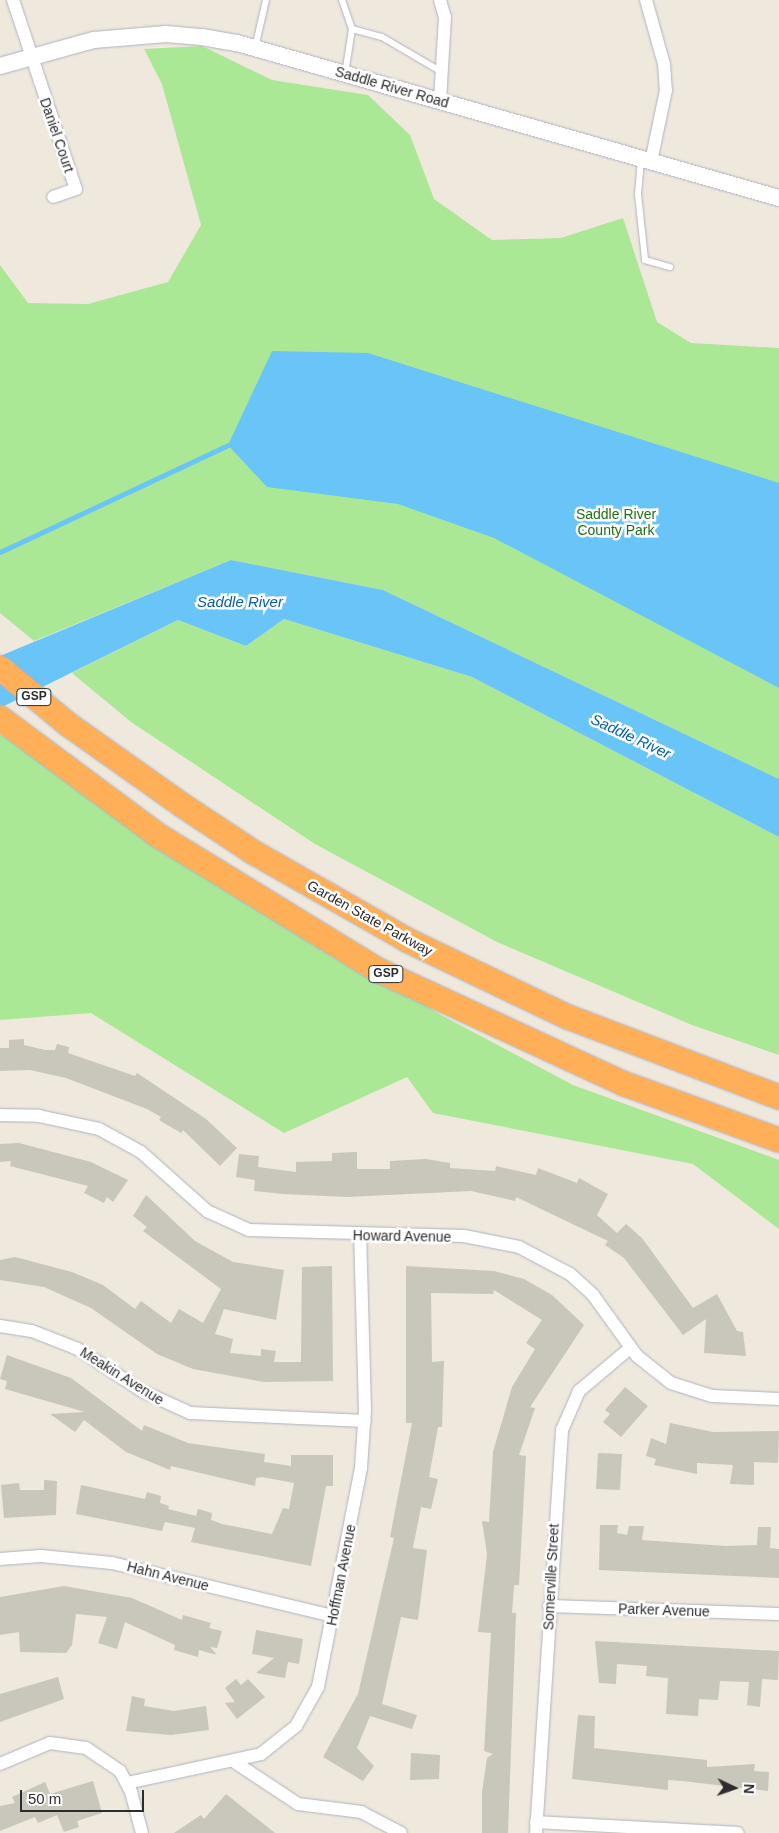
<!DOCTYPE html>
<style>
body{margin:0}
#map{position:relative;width:779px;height:1833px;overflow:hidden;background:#eee8dd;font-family:Helvetica,sans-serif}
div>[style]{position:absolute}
.green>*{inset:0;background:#aae896}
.water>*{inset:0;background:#69c4f7}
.stream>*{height:5px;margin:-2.5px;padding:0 2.5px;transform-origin:2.5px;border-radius:2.5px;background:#69c4f7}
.building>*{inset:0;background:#c9c6bb}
.roads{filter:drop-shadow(0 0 1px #b1b2c0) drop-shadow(0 0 1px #b1b2c0)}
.service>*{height:6px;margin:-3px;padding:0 3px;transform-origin:3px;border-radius:3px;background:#fff}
.minor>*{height:12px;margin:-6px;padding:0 6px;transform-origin:6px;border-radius:6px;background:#fff}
.tertiary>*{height:16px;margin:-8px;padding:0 8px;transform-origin:8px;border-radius:8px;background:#fff}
.motorway>*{height:24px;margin:-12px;padding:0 12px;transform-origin:12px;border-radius:12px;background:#ffaf57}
span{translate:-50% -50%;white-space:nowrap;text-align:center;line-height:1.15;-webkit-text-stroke:5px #fff;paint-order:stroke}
.shield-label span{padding:1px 4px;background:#fff;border:1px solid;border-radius:4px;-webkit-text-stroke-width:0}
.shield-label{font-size:12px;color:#2c2c2c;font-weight:700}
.street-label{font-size:14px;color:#2c2c2c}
.park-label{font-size:14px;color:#206f15}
.water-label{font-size:15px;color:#0460a7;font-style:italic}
.north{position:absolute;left:709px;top:1763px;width:50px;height:50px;-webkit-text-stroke:4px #fff;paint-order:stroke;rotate:93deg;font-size:14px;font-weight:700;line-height:20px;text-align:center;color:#2c2c2c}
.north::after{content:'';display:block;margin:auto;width:18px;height:22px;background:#2c2c2c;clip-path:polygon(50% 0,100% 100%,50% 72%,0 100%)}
.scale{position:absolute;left:20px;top:1790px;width:124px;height:22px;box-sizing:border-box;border:2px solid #2c2c2c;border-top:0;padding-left:6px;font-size:15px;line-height:18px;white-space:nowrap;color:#2c2c2c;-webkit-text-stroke:4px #fff;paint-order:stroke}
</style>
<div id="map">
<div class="green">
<div style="clip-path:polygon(202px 46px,272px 80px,368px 95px,410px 135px,434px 199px,492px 240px,561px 238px,623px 218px,657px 322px,691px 343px,779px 348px,779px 779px,383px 590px,231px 560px,34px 641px,0 613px,0 265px,28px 303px,88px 304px,168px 282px,201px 225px,162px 84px,144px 49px)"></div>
<div style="clip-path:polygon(284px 619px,472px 677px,779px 837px,779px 1055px,692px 1025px,497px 942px,315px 844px,131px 722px,72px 673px,178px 620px,246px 646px)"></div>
<div style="clip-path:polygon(0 734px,441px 1015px,573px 1085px,779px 1160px,779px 1229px,693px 1164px,433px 1113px,407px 1077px,284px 1133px,91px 1013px,0 1020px)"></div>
</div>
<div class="water">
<div style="clip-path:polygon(272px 351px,368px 353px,779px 483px,779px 688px,494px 538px,398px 504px,267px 487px,228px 445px)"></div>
<div style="clip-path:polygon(231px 560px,383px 590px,779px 779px,779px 837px,472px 677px,284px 619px,246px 646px,178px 620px,0 708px,0 656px)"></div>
</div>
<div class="stream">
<div style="left:0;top:552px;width:252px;rotate:-25.1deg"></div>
</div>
<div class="building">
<div style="clip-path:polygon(24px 1039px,24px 1045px,45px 1050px,55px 1050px,57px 1044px,69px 1047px,68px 1053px,135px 1076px,137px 1073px,206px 1119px,237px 1148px,220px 1166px,183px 1130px,181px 1133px,159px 1120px,161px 1117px,147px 1109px,66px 1078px,30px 1070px,0 1071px,0 1048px,9px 1048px,9px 1040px)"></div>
<div style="clip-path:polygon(19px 1143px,91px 1162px,128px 1180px,113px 1202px,107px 1197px,104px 1203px,84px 1193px,88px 1186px,10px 1166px,11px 1161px,0 1162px,0 1144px)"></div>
<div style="clip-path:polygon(357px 1152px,357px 1169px,390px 1169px,390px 1161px,426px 1159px,450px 1163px,450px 1168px,495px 1171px,496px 1166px,536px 1175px,538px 1168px,577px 1183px,579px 1178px,608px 1194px,597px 1215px,617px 1233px,626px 1224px,642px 1238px,693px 1308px,717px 1294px,737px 1331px,743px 1332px,746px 1356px,704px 1353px,706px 1319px,683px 1335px,624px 1258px,605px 1245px,608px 1241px,516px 1197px,515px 1201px,471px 1191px,347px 1197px,284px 1194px,254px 1191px,255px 1180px,236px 1177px,239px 1154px,259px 1156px,258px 1167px,296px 1172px,296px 1162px,332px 1161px,332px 1153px)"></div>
<div style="clip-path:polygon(146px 1195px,195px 1241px,233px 1262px,284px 1270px,276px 1320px,224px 1309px,215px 1334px,233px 1339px,230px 1353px,261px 1356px,261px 1349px,276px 1351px,274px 1362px,301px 1362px,302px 1267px,332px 1266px,333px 1381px,264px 1382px,193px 1369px,157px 1354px,91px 1308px,44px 1287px,0 1280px,0 1260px,15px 1257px,72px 1272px,103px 1285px,135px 1309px,141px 1301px,171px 1323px,179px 1309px,203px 1323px,221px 1289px,143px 1231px,147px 1227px,133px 1216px)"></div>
<div style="clip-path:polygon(406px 1266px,494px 1271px,524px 1279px,552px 1295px,584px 1325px,530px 1407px,535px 1408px,519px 1455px,526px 1456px,519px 1585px,514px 1585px,512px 1613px,516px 1613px,508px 1833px,482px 1833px,482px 1792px,487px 1758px,493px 1754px,484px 1751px,491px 1633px,478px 1632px,487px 1554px,482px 1521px,489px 1522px,493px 1452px,512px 1387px,535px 1349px,526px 1343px,542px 1320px,494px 1290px,493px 1294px,431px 1293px,432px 1362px,444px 1361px,442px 1427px,438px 1427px,429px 1477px,438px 1479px,431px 1509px,421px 1507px,413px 1548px,427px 1550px,418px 1620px,401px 1617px,382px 1704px,417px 1715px,412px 1729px,370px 1716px,357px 1748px,374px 1766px,363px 1781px,323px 1757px,358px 1694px,394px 1538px,390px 1537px,412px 1423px,406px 1423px)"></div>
<div style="clip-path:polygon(7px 1355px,71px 1378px,142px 1431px,144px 1425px,188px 1443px,265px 1454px,264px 1462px,291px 1466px,291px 1455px,333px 1455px,333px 1486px,326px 1486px,311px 1566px,191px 1542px,195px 1528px,165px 1522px,162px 1531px,76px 1514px,81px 1485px,145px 1499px,147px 1492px,161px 1496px,160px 1503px,169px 1506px,168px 1509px,196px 1516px,198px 1509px,212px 1513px,211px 1520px,222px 1524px,272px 1534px,283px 1508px,289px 1509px,294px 1483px,262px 1477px,256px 1478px,255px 1486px,171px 1466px,170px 1470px,126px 1452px,84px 1420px,75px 1432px,50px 1414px,85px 1412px,5px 1389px,7px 1381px,0 1379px)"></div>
<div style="clip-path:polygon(625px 1387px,648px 1406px,621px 1437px,603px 1422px,610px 1414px,605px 1410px)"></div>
<div style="clip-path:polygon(670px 1423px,713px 1432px,779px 1431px,778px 1463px,754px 1462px,754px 1485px,730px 1484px,733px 1465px,697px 1463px,697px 1474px,654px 1465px,656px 1459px,646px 1456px,651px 1438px,666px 1444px)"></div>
<div style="clip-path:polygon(598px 1453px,622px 1454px,620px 1490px,596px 1489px)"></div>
<div style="clip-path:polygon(44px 1480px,57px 1481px,56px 1515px,4px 1518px,1px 1485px,19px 1483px,20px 1490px,44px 1490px)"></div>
<div style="clip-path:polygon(600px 1525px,618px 1525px,617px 1533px,627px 1535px,629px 1526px,644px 1526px,642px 1540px,725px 1546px,757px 1545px,758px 1527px,771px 1527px,770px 1548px,779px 1549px,779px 1578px,599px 1570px)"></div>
<div style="clip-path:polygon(64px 1586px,132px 1598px,182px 1620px,183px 1615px,211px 1623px,209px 1628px,222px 1631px,217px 1648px,210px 1647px,217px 1655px,199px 1650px,198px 1657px,174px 1650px,175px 1645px,125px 1622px,117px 1649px,98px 1643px,107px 1617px,76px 1614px,72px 1645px,66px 1653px,20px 1652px,19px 1632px,0 1635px,0 1597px)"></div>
<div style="clip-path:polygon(256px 1630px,303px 1639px,299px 1664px,288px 1662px,285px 1678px,256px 1673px,274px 1658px,252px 1654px)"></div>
<div style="clip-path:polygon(595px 1641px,779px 1651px,778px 1680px,762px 1679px,760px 1707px,747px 1705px,749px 1682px,720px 1681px,718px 1700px,699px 1699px,698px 1716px,666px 1714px,668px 1678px,646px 1676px,647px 1666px,617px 1664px,616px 1684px,599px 1683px)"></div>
<div style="clip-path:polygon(58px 1677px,64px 1699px,0 1722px,0 1694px)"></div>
<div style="clip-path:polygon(236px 1679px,241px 1685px,248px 1679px,265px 1697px,237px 1719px,225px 1703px,235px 1702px,225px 1688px)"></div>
<div style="clip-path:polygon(132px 1696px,145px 1699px,144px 1706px,174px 1711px,206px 1706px,209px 1730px,171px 1735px,126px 1731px)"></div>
<div style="clip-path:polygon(578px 1715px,595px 1716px,594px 1748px,707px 1760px,707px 1767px,755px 1764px,754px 1771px,769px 1772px,768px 1791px,682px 1781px,668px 1780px,668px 1790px,572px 1779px)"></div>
<div style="clip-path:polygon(411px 1753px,440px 1755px,439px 1779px,410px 1780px)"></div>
<div style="clip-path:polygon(93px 1781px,102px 1813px,77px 1821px,79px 1827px,64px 1832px,57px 1815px,38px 1823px,35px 1817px,0 1831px,0 1806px,15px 1803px,12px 1797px,45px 1782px,50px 1794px)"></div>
<div style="clip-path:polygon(226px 1794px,275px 1833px,174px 1833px,201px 1815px,204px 1819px)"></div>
</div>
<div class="roads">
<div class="service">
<div style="left:342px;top:0;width:31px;rotate:71deg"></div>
<div style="left:352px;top:29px;width:46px;rotate:98.8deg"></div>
<div style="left:352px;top:29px;width:31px;rotate:15deg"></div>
<div style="left:382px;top:37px;width:69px;rotate:30.3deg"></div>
<div style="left:255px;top:48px;width:49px;rotate:-77.1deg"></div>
<div style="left:641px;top:160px;width:34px;rotate:95deg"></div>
<div style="left:638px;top:194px;width:66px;rotate:83.9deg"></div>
<div style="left:645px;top:260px;width:26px;rotate:16deg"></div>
</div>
<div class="minor">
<div style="left:13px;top:0;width:199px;rotate:71.6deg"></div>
<div style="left:76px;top:189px;width:24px;rotate:161deg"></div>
<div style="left:440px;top:0;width:18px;rotate:74deg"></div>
<div style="left:445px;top:17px;width:84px;rotate:93.4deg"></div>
<div style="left:646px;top:0;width:66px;rotate:74.3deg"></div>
<div style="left:664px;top:64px;width:26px;rotate:86deg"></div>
<div style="left:666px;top:90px;width:74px;rotate:101.8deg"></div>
<div style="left:0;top:1115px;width:39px;rotate:1deg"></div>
<div style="left:39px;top:1116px;width:61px;rotate:12.2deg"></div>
<div style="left:99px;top:1129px;width:48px;rotate:28.7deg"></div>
<div style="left:141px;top:1152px;width:89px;rotate:41.8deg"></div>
<div style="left:207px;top:1211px;width:46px;rotate:24.3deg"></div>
<div style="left:249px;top:1230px;width:215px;rotate:1.6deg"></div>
<div style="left:464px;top:1236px;width:56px;rotate:11.3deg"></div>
<div style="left:519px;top:1247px;width:58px;rotate:27.9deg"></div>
<div style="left:570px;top:1274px;width:31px;rotate:42deg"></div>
<div style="left:593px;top:1295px;width:75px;rotate:54.2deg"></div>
<div style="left:637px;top:1356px;width:43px;rotate:38.5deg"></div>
<div style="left:671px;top:1383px;width:43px;rotate:17.6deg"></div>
<div style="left:712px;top:1396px;width:67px;rotate:2.6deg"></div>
<div style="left:0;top:1326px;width:32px;rotate:9deg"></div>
<div style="left:32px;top:1331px;width:49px;rotate:21.4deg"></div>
<div style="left:78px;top:1349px;width:77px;rotate:33.3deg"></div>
<div style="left:142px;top:1391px;width:53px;rotate:24.6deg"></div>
<div style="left:190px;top:1413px;width:175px;rotate:2.6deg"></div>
<div style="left:0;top:1559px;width:41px;rotate:-4.2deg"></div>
<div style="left:41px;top:1556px;width:71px;rotate:5.6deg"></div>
<div style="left:112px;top:1563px;width:227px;rotate:13.5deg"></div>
<div style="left:549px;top:1606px;width:230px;rotate:2deg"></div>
<div style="left:236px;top:1763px;width:74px;rotate:33.5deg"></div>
<div style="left:298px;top:1804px;width:64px;rotate:7.2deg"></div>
<div style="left:361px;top:1812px;width:45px;rotate:27.7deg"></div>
<div style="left:0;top:1764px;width:54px;rotate:-22.8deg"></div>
<div style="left:50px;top:1743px;width:36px;rotate:8deg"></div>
<div style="left:86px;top:1748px;width:41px;rotate:34.1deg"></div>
<div style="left:120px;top:1771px;width:24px;rotate:62deg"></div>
<div style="left:131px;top:1792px;width:42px;rotate:75deg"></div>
<div style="left:127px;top:1783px;width:137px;rotate:-12.2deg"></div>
<div style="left:261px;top:1754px;width:45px;rotate:-38.7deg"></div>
<div style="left:296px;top:1726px;width:45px;rotate:-60.6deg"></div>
<div style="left:318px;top:1687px;width:223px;rotate:-78.9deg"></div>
<div style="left:361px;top:1468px;width:58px;rotate:-86.1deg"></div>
<div style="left:365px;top:1410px;width:175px;rotate:-91.6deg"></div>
<div style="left:536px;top:1822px;width:202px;rotate:3.1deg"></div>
<div style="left:536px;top:1833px;width:404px;rotate:-86.3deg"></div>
<div style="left:562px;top:1430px;width:43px;rotate:-66.4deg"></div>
<div style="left:579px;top:1391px;width:67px;rotate:-40.1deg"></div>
</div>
<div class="tertiary">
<div style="left:0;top:66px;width:98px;rotate:-15.5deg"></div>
<div style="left:94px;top:40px;width:72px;rotate:-4.8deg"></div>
<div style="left:166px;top:34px;width:36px;rotate:5deg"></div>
<div style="left:202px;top:37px;width:36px;rotate:10deg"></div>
<div style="left:237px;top:43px;width:564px;rotate:15.96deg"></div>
</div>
<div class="motorway">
<div style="left:0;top:668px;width:89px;rotate:39.6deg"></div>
<div style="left:69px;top:725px;width:138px;rotate:35.3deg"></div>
<div style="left:182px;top:805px;width:85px;rotate:33.5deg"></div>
<div style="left:253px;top:852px;width:177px;rotate:29.7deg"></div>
<div style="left:407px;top:940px;width:178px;rotate:25.6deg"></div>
<div style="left:568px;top:1017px;width:226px;rotate:20.8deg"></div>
<div style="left:0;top:718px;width:194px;rotate:36.6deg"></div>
<div style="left:156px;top:834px;width:263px;rotate:31.5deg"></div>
<div style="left:380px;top:971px;width:270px;rotate:24.8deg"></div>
<div style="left:625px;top:1084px;width:164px;rotate:20deg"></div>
</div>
</div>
<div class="shield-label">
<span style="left:34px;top:697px">GSP</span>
<span style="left:386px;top:974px">GSP</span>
</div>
<div class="street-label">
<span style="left:392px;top:87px;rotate:16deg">Saddle River Road</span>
<span style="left:57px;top:135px;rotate:71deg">Daniel Court</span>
<span style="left:370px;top:918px;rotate:29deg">Garden State Parkway</span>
<span style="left:402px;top:1236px;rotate:1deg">Howard Avenue</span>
<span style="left:122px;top:1376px;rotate:32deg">Meakin Avenue</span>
<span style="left:341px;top:1575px;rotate:-79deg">Hoffman Avenue</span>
<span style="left:168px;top:1576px;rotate:14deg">Hahn Avenue</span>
<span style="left:551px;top:1577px;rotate:-87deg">Somerville Street</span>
<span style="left:664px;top:1610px;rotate:2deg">Parker Avenue</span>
</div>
<div class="park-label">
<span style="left:616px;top:522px">Saddle River<br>County Park</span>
</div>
<div class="water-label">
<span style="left:240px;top:602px">Saddle River</span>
<span style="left:631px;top:736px;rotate:25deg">Saddle River</span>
</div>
<div class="north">N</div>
<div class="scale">50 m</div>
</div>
